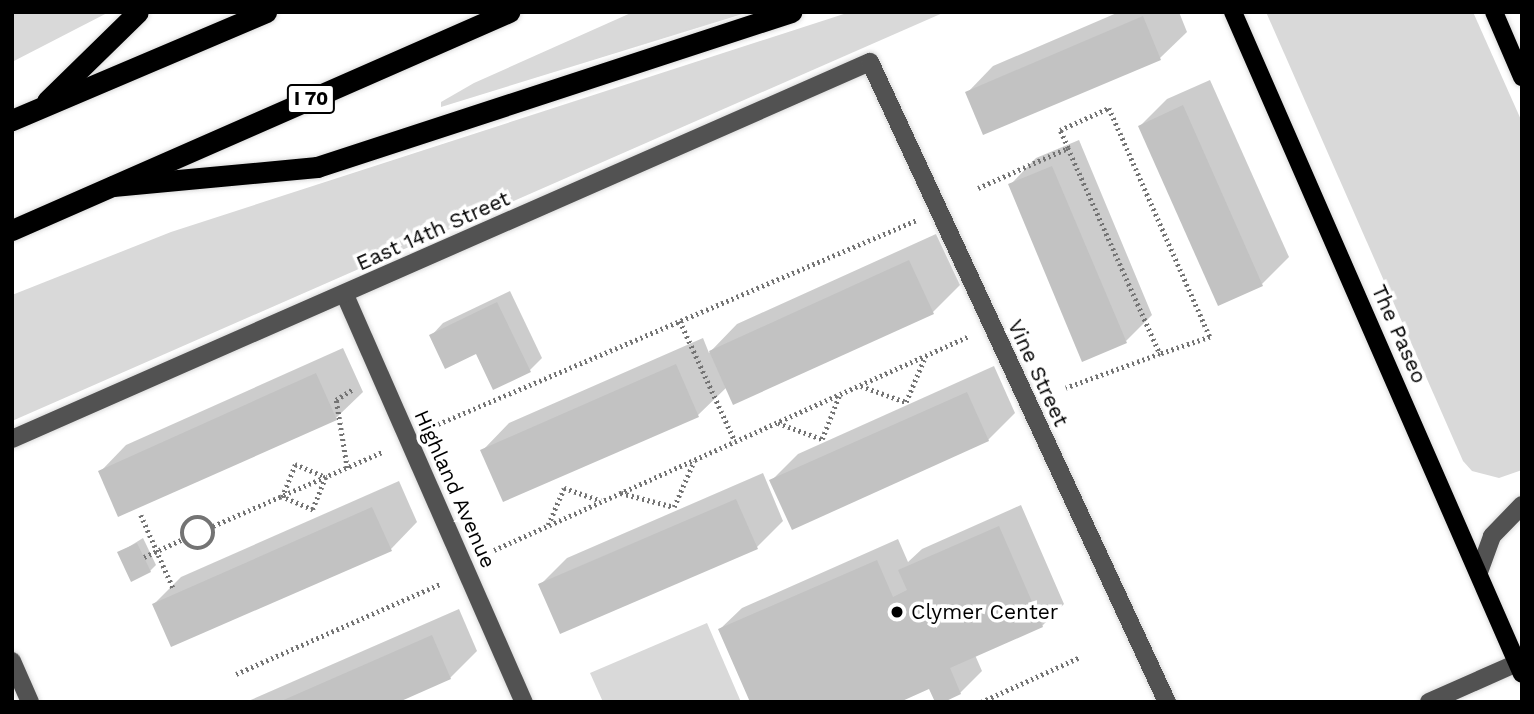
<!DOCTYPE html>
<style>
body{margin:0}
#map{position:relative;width:1534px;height:714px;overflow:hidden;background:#fff;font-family:"Work Sans",sans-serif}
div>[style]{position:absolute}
.green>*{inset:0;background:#d9d9d9}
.shadow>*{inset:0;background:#0003}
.building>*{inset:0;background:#c2c2c2}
.path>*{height:4.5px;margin-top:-2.25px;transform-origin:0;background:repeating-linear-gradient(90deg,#747474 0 2px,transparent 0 5.5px)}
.path>.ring{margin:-2.25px;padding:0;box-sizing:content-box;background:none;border:4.5px solid #747474;border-radius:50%}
.roads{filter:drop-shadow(0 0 2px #dbdbdb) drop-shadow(0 0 2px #dbdbdb)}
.minor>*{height:18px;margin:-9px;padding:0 9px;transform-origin:9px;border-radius:9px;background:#525252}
.major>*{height:18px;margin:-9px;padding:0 9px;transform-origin:9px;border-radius:9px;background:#000}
.highway>*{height:21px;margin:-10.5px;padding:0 10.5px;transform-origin:10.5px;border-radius:10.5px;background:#000}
.dots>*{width:19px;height:19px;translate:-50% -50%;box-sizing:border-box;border:4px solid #fff;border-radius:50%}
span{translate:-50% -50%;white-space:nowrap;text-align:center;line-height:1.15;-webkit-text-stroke:7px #fff;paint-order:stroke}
.shield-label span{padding:2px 5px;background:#fff;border:2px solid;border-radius:5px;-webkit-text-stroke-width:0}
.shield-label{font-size:19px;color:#000;font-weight:700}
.street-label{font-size:21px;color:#000}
.poi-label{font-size:21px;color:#000}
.left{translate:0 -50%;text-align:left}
.frame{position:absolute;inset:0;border:14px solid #000;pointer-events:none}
</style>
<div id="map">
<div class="green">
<div style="clip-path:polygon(12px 12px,109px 12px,12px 62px)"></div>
<div style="clip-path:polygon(633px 12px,749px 12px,441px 107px,441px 102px,474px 83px)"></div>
<div style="clip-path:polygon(850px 12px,945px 12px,12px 421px,12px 295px,171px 232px)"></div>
<div style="clip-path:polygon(1266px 12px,1473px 12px,1522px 122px,1522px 470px,1499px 478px,1472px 471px,1463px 461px)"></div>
<div style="clip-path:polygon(707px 623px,741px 702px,603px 702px,590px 673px)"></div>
</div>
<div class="shadow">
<div style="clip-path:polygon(1119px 12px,1179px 12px,1187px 32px,1160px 58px,967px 93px,993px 66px)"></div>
<div style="clip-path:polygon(1210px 80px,1289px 257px,1262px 284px,1140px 126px,1167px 99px)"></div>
<div style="clip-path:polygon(1079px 140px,1152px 315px,1126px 341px,1010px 185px,1036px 158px)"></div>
<div style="clip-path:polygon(936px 234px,960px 285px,933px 312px,727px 387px,698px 415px,483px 450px,509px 423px,703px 338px,709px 353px,737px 324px)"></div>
<div style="clip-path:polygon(510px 291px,542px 358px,530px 370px,431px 336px,443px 323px)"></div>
<div style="clip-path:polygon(343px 348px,363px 392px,336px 418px,100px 472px,126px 445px)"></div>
<div style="clip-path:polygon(994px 366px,1015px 413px,988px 440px,771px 481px,798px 454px)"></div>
<div style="clip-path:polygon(763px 473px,783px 521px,757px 547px,540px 585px,567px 558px)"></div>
<div style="clip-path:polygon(399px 481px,417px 522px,391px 549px,154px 604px,181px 577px)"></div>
<div style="clip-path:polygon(1021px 505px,1064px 604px,1042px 626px,975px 655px,982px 671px,960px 693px,720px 629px,742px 608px,898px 539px,908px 562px,922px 549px)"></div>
<div style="clip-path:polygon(143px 538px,156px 565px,150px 571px,119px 553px)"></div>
<div style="clip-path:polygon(459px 609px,477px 651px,450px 678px,394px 702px,246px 702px)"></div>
</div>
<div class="building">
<div style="clip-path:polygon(1143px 16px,1161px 60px,983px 135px,965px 92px)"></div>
<div style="clip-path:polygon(1183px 105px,1263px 286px,1218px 306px,1138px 126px)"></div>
<div style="clip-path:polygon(1052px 166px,1127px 343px,1082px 362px,1008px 184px)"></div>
<div style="clip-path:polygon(909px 260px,934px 314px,733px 405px,709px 351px)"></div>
<div style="clip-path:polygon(497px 302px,531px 372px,493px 390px,476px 354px,445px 369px,429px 335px)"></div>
<div style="clip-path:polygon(676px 364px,699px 417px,503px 502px,480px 450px)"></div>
<div style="clip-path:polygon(316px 373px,337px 420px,118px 517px,98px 471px)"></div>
<div style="clip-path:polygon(967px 392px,989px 441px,792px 530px,769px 480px)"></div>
<div style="clip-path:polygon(736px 499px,758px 549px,560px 634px,538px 584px)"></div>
<div style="clip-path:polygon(372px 507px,392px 551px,171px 647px,152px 604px)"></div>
<div style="clip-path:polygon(999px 526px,1043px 627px,950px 668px,961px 694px,944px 702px,935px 702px,929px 689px,900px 702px,750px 702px,718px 629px,877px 560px,893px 597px,907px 590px,898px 570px)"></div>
<div style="clip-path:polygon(137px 543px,151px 572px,131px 582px,117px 552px)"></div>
<div style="clip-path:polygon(432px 635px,451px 679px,399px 702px,279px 702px)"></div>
</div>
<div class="path">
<div style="left:1068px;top:148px;width:20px;rotate:-114deg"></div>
<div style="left:1060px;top:130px;width:54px;rotate:-24.2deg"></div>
<div style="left:1109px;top:108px;width:250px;rotate:66.2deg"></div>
<div style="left:1210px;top:337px;width:53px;rotate:161.2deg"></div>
<div style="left:978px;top:188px;width:98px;rotate:-24deg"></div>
<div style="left:1068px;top:148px;width:226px;rotate:65.9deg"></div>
<div style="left:1160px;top:354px;width:100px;rotate:160.1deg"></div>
<div style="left:680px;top:321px;width:132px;rotate:65.4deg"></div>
<div style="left:861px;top:386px;width:48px;rotate:19.6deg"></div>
<div style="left:906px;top:402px;width:49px;rotate:-67.1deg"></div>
<div style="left:778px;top:423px;width:47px;rotate:20deg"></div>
<div style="left:822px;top:439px;width:46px;rotate:-68.4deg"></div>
<div style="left:438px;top:424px;width:521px;rotate:-23.07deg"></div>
<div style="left:295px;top:464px;width:34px;rotate:23deg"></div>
<div style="left:326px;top:477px;width:35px;rotate:112deg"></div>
<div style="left:313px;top:510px;width:34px;rotate:-157deg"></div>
<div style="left:282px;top:497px;width:35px;rotate:-68deg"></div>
<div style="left:347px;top:468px;width:69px;rotate:-99.2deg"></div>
<div style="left:336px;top:400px;width:20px;rotate:-33deg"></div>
<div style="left:621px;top:493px;width:55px;rotate:14.8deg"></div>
<div style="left:674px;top:507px;width:50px;rotate:-66.5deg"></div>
<div style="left:141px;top:515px;width:80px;rotate:66.3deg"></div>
<div class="ring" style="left:182px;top:517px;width:27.5px;height:27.5px"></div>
<div style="left:548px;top:525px;width:40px;rotate:-66.6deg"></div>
<div style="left:564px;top:488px;width:39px;rotate:19deg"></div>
<div style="left:213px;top:526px;width:184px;rotate:-23.6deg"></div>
<div style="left:494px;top:550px;width:521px;rotate:-24.25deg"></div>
<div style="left:144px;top:557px;width:43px;rotate:-24.8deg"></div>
<div style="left:236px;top:674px;width:223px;rotate:-23.8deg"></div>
<div style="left:981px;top:702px;width:107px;rotate:-24.4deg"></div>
</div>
<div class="roads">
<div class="minor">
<div style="left:345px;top:295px;width:445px;rotate:66.3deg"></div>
<div style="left:12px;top:439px;width:937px;rotate:-23.72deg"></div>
<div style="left:870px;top:62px;width:706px;rotate:65.11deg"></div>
<div style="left:1479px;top:572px;width:38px;rotate:-70deg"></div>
<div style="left:1492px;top:536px;width:43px;rotate:-45.9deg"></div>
<div style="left:12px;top:661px;width:45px;rotate:66.3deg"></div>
<div style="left:1429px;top:702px;width:96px;rotate:-23.9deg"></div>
</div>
<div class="major">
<div style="left:1233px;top:12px;width:722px;rotate:66.42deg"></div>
<div style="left:1494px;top:12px;width:71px;rotate:66.7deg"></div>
</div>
<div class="highway">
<div style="left:47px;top:101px;width:127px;rotate:-44.4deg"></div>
<div style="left:12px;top:120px;width:276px;rotate:-23deg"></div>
<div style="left:113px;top:186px;width:205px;rotate:-5.3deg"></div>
<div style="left:317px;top:167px;width:499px;rotate:-18.1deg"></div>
<div style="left:12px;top:230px;width:543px;rotate:-23.68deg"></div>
</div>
</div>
<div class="dots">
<div style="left:897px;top:612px;background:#000"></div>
</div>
<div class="shield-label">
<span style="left:311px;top:99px">I 70</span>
</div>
<div class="street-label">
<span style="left:433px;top:231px;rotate:-24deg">East 14th Street</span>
<span style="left:1399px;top:334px;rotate:66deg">The Paseo</span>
<span style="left:1038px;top:373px;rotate:65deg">Vine Street</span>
<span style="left:455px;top:489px;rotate:66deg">Highland Avenue</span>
</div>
<div class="poi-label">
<span class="left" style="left:911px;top:612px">Clymer Center</span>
</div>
<div class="frame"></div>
</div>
